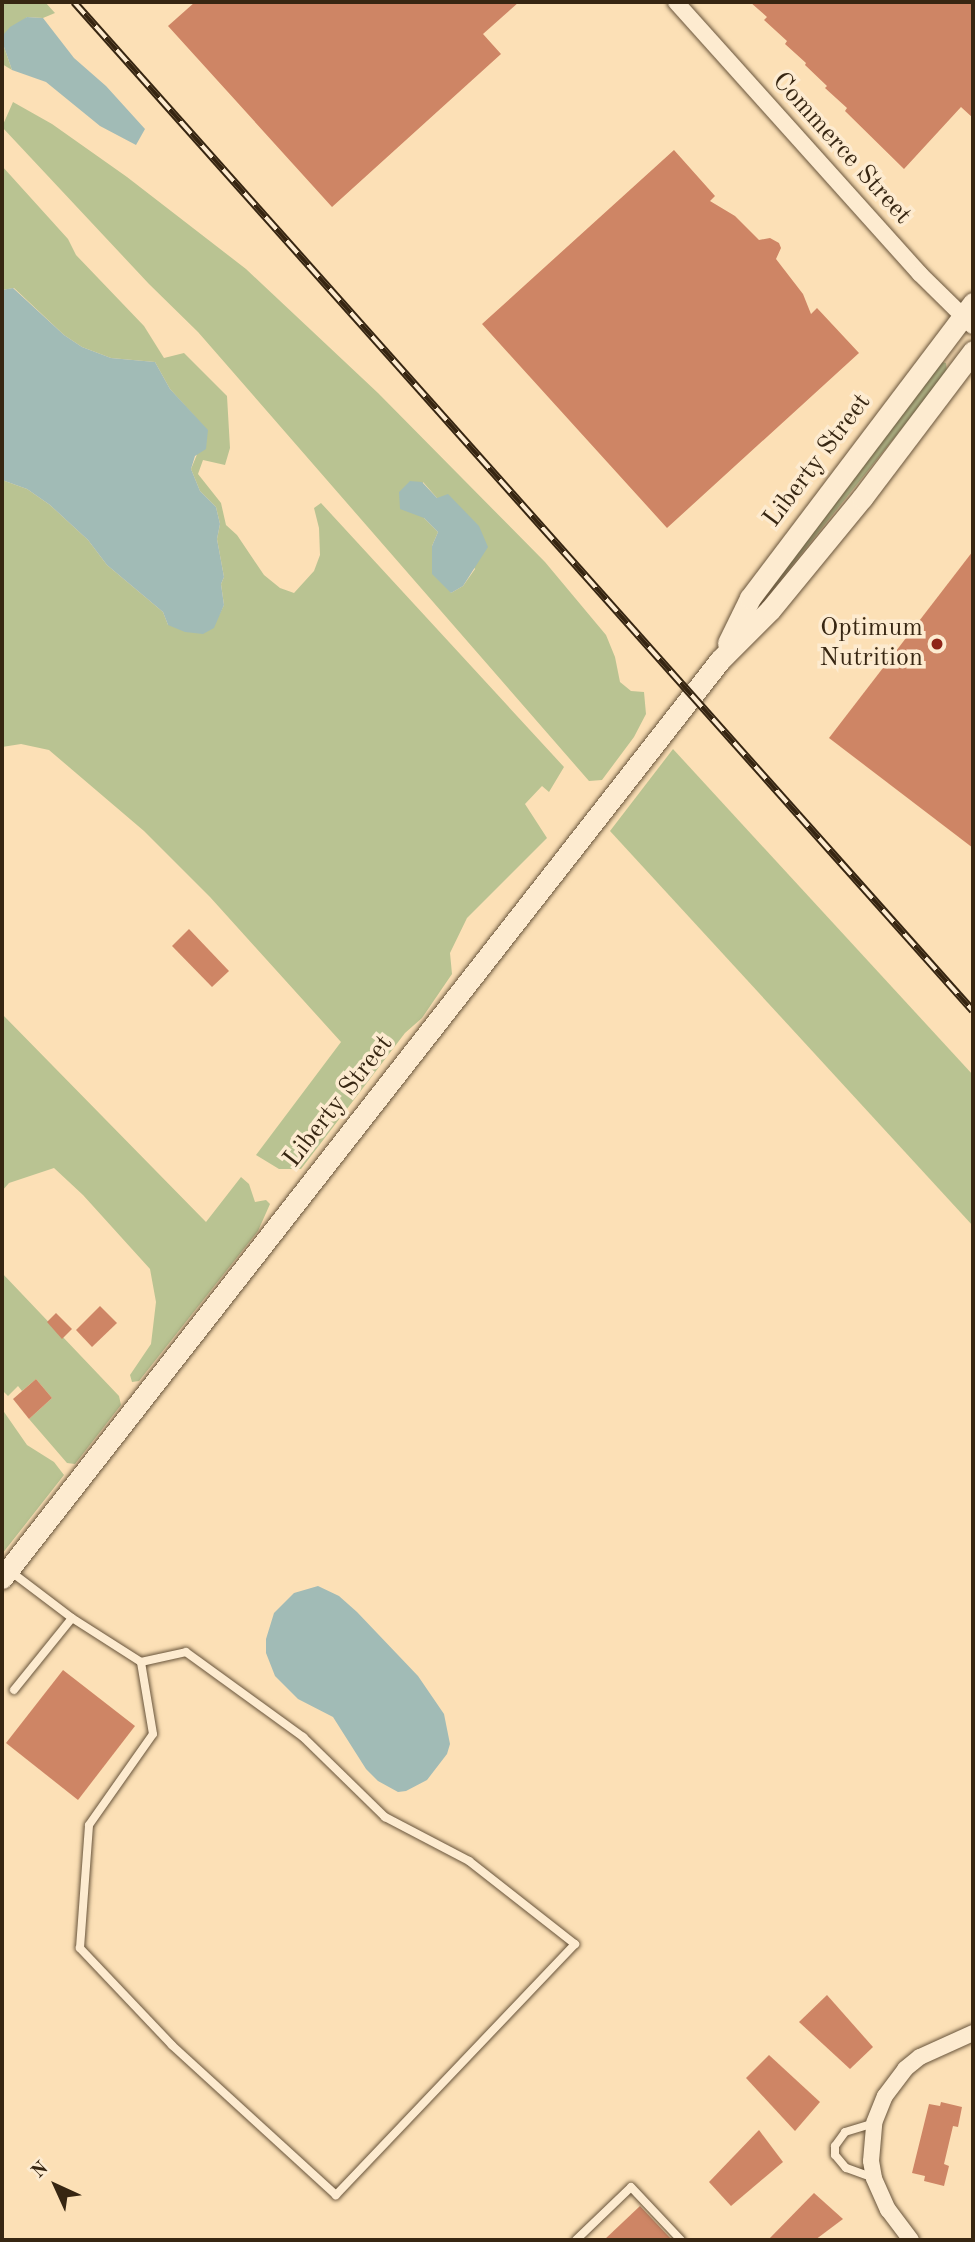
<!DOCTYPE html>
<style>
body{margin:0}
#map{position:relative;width:975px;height:2242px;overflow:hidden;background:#fce0b6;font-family:"Old Standard TT",serif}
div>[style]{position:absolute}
.green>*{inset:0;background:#b9c392}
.water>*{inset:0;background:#a1bbb6}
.building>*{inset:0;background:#ce8565}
.roads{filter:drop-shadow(0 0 2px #68543b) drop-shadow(0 0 2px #68543b)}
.lane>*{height:8px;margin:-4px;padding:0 4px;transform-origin:4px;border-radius:4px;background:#fdebd0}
.street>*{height:16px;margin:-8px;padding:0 8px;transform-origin:8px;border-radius:8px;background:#fdebd0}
.secondary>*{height:21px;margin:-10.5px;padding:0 10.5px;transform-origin:10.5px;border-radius:10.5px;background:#fdebd0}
.rail>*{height:8px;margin-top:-4px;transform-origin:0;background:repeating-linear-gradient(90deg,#fdebd0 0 16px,#372612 0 32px);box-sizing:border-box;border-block:2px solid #372612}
.dots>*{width:19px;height:19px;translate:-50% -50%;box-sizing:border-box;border:4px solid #fdebd0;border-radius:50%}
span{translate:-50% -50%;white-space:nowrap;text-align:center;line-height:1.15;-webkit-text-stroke:7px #fdebd0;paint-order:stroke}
.street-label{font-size:26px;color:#372612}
.poi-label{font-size:26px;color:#372612}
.right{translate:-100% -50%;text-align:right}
.frame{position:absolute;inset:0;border:4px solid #372612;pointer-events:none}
.north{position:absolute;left:21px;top:2151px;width:70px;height:70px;-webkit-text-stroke:5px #fdebd0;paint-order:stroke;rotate:315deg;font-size:19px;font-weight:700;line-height:28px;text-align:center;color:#372612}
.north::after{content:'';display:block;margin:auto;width:24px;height:32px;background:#372612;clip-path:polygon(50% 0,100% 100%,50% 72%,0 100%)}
</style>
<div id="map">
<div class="green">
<div style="clip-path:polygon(2px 2px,45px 2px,55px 13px,43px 18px,27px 17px,4px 47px,12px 70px,2px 64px)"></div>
<div style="clip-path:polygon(evenodd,13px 102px,52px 124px,127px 177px,246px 269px,378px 393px,545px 562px,606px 635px,615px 657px,620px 682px,631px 691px,644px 692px,646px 714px,634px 737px,602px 780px,589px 781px,198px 332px,149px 284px,2px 127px,13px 102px,423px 482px,437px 498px,475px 569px,463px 586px,451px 593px,432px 546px,438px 532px,424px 518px,423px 482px)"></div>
<div style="clip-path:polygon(2px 166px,68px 239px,76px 255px,144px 326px,164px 358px,184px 353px,227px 396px,230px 448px,225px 465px,203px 460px,198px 474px,221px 503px,226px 525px,237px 535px,264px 575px,280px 588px,294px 593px,314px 571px,320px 555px,319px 528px,314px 508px,321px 503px,564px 767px,549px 792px,542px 786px,525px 804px,547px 838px,467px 918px,450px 953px,452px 974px,422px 1018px,405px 1033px,301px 1169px,279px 1169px,256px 1155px,341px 1042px,210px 897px,144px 831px,49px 750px,21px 744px,2px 747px,2px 480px,27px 489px,50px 505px,88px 540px,107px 565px,163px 612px,168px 625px,219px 615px,224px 605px,221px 584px,224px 577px,217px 539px,220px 524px,216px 507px,200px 491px,191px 469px,207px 430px,170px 389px,155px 362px,111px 358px,82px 347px,64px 335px,14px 288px,2px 290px)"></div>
<div style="clip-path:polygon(938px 361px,946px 363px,947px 372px,757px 609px,755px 607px)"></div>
<div style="clip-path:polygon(673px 749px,973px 1075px,973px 1226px,610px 831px)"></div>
<div style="clip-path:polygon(2px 1014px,206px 1222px,241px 1177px,249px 1184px,255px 1202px,266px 1200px,270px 1204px,258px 1231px,139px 1381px,132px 1382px,130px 1375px,151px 1344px,156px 1302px,150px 1269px,83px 1195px,54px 1168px,9px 1183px,2px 1191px)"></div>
<div style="clip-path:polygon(2px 1273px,119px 1396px,121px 1405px,75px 1464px,67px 1463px,29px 1419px,52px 1398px,36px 1379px,22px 1391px,18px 1386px,8px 1396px,2px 1390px)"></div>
<div style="clip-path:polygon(2px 1409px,27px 1445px,54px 1462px,64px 1475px,2px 1554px)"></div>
</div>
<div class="water">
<div style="clip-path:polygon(27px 17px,43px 18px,74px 58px,106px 86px,145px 129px,136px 145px,100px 126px,46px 82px,12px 70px,4px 47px,4px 34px,10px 27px)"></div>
<div style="clip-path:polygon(13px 288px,64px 335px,82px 347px,111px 358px,155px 362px,170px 389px,208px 430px,206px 449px,195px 456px,191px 469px,200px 491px,216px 507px,220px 524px,217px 539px,224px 577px,221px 584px,224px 605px,214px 628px,203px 634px,185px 632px,168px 625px,163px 612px,107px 565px,88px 540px,50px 505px,27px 489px,2px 480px,2px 290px)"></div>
<div style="clip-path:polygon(410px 481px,422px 482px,437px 498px,448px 494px,479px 526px,488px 547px,463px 586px,451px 593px,432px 574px,432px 546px,438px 532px,424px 518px,400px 509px,399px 492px)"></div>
<div style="clip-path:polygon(318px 1586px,339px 1596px,357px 1612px,418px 1676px,444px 1714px,450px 1744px,447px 1754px,427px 1780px,406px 1791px,398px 1792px,378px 1781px,366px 1769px,333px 1717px,298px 1699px,275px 1676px,266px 1653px,266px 1639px,274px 1613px,294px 1593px)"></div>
</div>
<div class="building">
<div style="clip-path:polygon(195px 2px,519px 2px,483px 34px,501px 54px,332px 207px,168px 26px)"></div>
<div style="clip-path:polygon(750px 2px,973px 2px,973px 118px,961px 107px,904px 169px,845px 111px,847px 108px,825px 88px,827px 86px,805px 65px,806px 63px,785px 44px,787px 41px,764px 20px,767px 17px)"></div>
<div style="clip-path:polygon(674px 150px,715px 196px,710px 201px,735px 216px,759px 240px,770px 238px,779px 243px,781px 248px,776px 259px,803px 294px,811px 314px,817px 308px,859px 353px,667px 528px,482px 324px)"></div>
<div style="clip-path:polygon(973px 551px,973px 848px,829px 738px)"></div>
<div style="clip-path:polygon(189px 929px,229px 971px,212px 987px,172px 946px)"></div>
<div style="clip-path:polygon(100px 1306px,117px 1323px,92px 1347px,76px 1330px)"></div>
<div style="clip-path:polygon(56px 1313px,72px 1329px,62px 1339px,47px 1322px)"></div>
<div style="clip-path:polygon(36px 1379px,52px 1398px,29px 1419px,13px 1399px)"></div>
<div style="clip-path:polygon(63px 1670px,135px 1726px,78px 1800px,6px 1743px)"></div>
<div style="clip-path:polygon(827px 1995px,873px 2047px,850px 2069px,799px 2022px)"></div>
<div style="clip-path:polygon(769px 2055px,820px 2102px,795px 2131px,746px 2078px)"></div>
<div style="clip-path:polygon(941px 2102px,962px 2107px,958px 2127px,953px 2126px,944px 2164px,949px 2166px,944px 2186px,924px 2181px,925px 2176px,912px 2173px,929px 2104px,940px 2106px)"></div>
<div style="clip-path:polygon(759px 2130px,783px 2162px,731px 2206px,709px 2182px)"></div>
<div style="clip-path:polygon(814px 2193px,843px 2219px,815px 2240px,768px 2240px)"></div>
<div style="clip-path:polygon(640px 2206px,672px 2240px,604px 2240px)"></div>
</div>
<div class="roads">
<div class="lane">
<div style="left:10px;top:1571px;width:78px;rotate:37.2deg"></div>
<div style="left:72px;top:1618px;width:82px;rotate:32.5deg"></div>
<div style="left:141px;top:1662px;width:46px;rotate:-12.5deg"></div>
<div style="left:186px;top:1652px;width:145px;rotate:36deg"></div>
<div style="left:303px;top:1737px;width:115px;rotate:44.3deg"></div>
<div style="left:385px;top:1817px;width:95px;rotate:27.6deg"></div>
<div style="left:469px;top:1861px;width:135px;rotate:38.1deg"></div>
<div style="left:575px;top:1944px;width:347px;rotate:133.6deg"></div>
<div style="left:336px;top:2195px;width:222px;rotate:-137.6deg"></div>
<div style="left:172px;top:2045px;width:134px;rotate:-133.5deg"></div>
<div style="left:80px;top:1948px;width:123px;rotate:-85.8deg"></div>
<div style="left:89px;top:1825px;width:111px;rotate:-54.9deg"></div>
<div style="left:153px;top:1734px;width:73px;rotate:-99.5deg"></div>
<div style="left:14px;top:1690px;width:92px;rotate:-51.1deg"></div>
<div style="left:874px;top:2178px;width:30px;rotate:-160deg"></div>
<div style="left:846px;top:2168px;width:17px;rotate:-130deg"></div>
<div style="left:835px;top:2155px;width:9px;rotate:-90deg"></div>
<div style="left:835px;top:2146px;width:17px;rotate:-54deg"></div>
<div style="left:845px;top:2132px;width:30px;rotate:-17deg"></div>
<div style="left:576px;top:2240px;width:76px;rotate:-43.9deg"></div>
<div style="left:631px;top:2187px;width:73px;rotate:46.7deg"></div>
</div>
<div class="street">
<div style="left:676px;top:2px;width:365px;rotate:48.1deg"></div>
<div style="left:920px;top:274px;width:74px;rotate:44.5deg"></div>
<div style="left:911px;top:2240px;width:38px;rotate:-127deg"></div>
<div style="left:888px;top:2210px;width:35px;rotate:-114deg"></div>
<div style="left:874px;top:2178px;width:17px;rotate:-100deg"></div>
<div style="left:871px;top:2161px;width:38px;rotate:-85deg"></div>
<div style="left:874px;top:2123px;width:29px;rotate:-68deg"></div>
<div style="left:885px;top:2096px;width:34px;rotate:-53deg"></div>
<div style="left:905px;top:2069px;width:19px;rotate:-39deg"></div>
<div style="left:920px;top:2057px;width:58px;rotate:-24.4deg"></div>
</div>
<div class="secondary">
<div style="left:728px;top:643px;width:50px;rotate:-63.9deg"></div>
<div style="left:750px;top:598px;width:370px;rotate:-52.9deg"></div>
<div style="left:2px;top:1578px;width:1165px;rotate:-51.97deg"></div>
<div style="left:720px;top:660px;width:71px;rotate:-45deg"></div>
<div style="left:770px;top:610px;width:145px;rotate:-50.6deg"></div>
<div style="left:862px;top:498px;width:184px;rotate:-52.9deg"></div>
</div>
</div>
<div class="rail">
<div style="left:74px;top:2px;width:1351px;rotate:48.3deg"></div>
</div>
<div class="dots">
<div style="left:937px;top:644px;background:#8f2418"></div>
</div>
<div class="street-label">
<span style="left:841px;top:149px;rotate:48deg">Commerce Street</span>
<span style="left:818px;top:461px;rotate:-53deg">Liberty Street</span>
<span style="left:339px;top:1102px;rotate:-52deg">Liberty Street</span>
</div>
<div class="poi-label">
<span class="right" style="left:923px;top:644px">Optimum<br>Nutrition</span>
</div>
<div class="frame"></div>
<div class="north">N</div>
</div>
